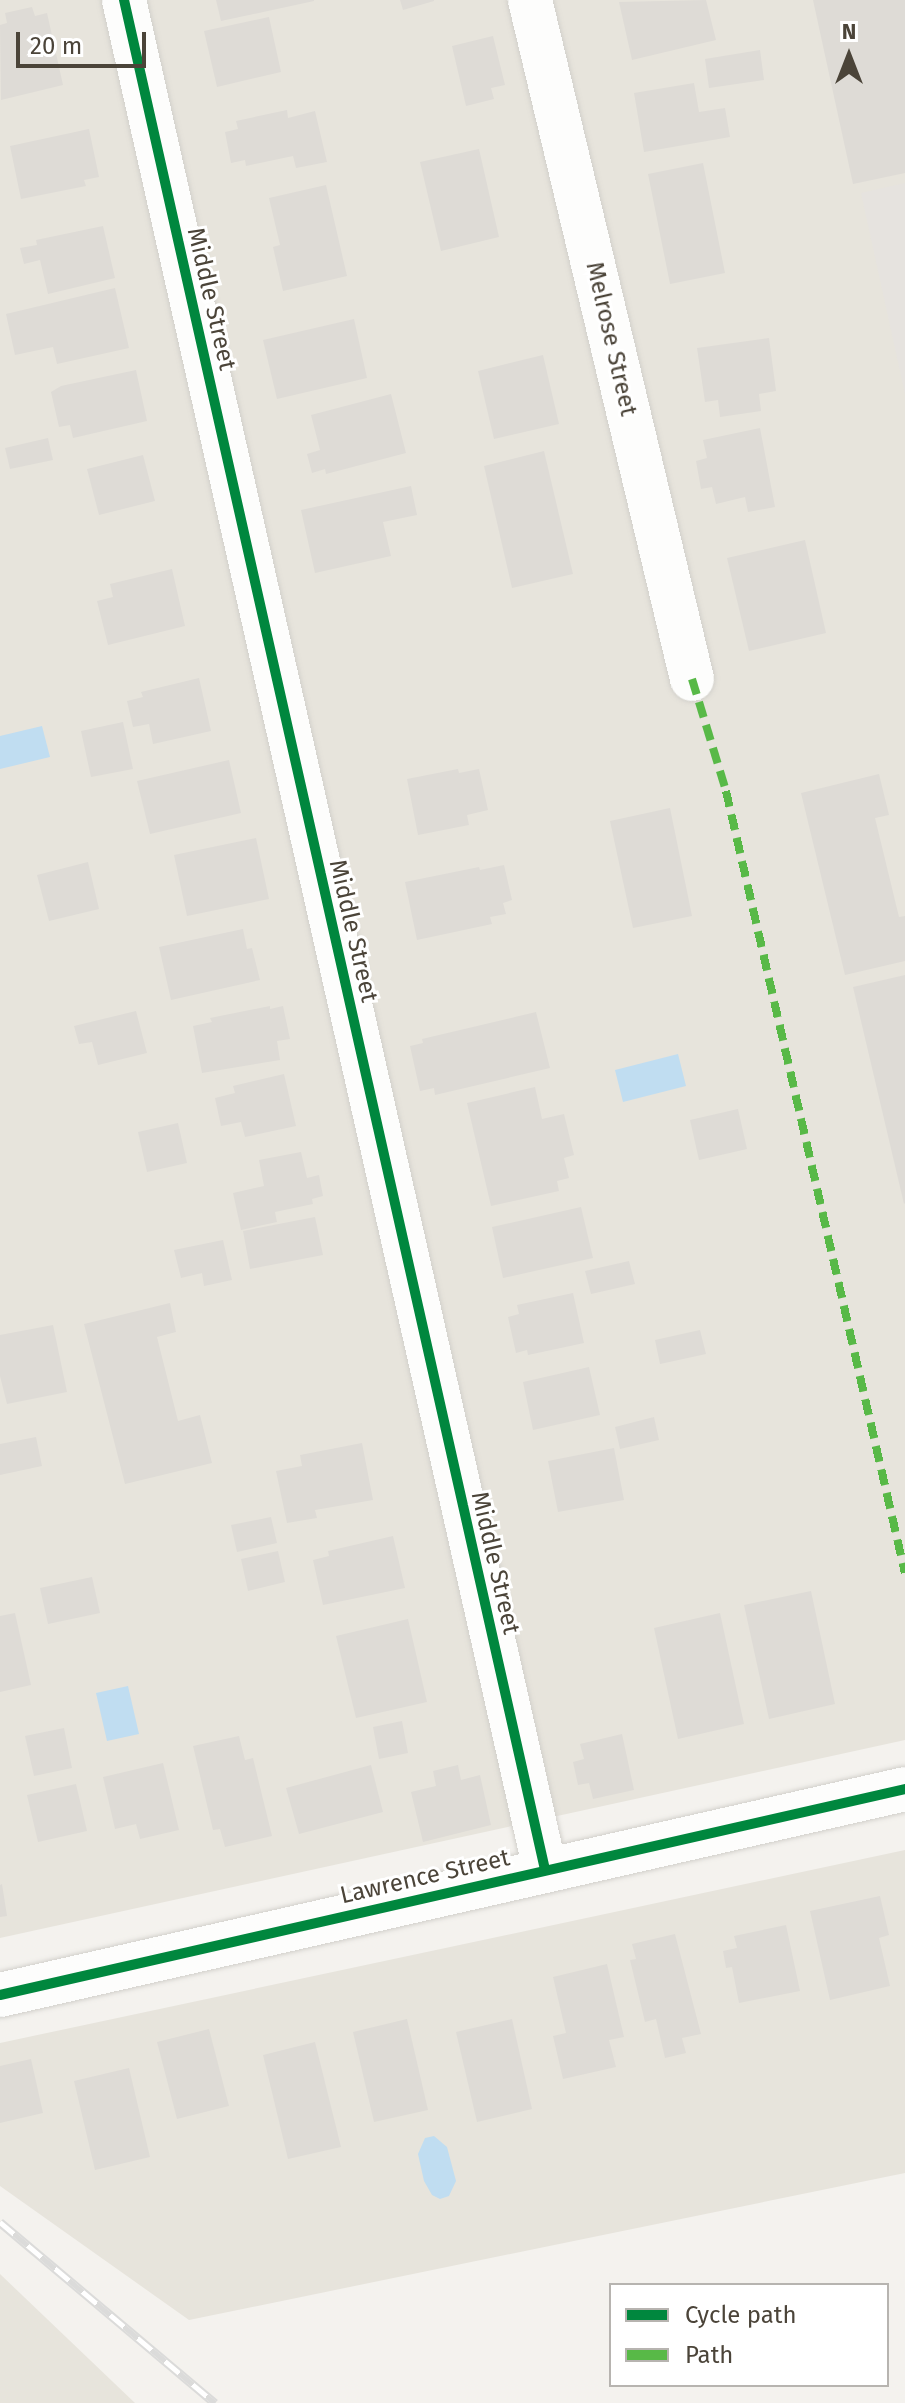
<!DOCTYPE html>
<style>
body{margin:0}
#map{position:relative;width:905px;height:2403px;overflow:hidden;background:#f4f2ee;font-family:"Fira Sans",sans-serif}
div>[style]{position:absolute}
.residential>*{inset:0;background:#e7e4dc}
.parking>*{inset:0;background:#e6e3df}
.water>*{inset:0;background:#c0ddf1}
.building>*{inset:0;background:#dedbd6}
.roads{filter:drop-shadow(0 0 2px #d2d0cb) drop-shadow(0 0 2px #d2d0cb)}
.minor>*{height:44px;margin:-22px;padding:0 22px;transform-origin:22px;border-radius:22px;background:#fdfdfc}
.rail>*{height:9px;margin-top:-4.5px;transform-origin:0;background:repeating-linear-gradient(90deg,#fff 0 18px,#dbdbda 0 36px);box-sizing:border-box;border-block:2px solid #dbdbda}
.quiet>*{height:8px;margin-top:-4px;transform-origin:0;background:repeating-linear-gradient(90deg,#58b947 0 16px,transparent 0 24px)}
.cycleway>*{height:10px;margin:-5px;padding:0 5px;transform-origin:5px;border-radius:5px;background:#00873e}
span{translate:-50% -50%;white-space:nowrap;text-align:center;line-height:1.15;-webkit-text-stroke:6px #fff;paint-order:stroke}
.street-label{font-size:24px;color:#4b4439}
.legend{position:absolute;left:609px;top:2283px;width:280px;height:104px;box-sizing:border-box;background:#fff;border:2px solid #b7b4b0;margin:0;padding:10px 14px;list-style:none;font-size:24px;color:#4b4439}
.legend li{display:flex;align-items:center;gap:16px;height:40px}
.legend b{width:40px;border:2px solid #b7b4b0}
.north{position:absolute;left:809px;top:16px;width:80px;height:80px;-webkit-text-stroke:6px #fff;paint-order:stroke;rotate:0deg;font-size:22px;font-weight:700;line-height:32px;text-align:center;color:#4b4439}
.north::after{content:'';display:block;margin:auto;width:28px;height:36px;background:#4b4439;clip-path:polygon(50% 0,100% 100%,50% 72%,0 100%)}
.scale{position:absolute;left:16px;top:32px;width:130px;height:36px;box-sizing:border-box;border:4px solid #4b4439;border-top:0;padding-left:10px;font-size:24px;line-height:28px;white-space:nowrap;color:#4b4439;-webkit-text-stroke:6px #fff;paint-order:stroke}
</style>
<div id="map">
<div class="residential">
<div style="clip-path:polygon(0 0,905px 0,905px 1740px,0 1938px)"></div>
<div style="clip-path:polygon(905px 1850px,905px 2173px,189px 2320px,0 2186px,0 2043px)"></div>
<div style="clip-path:polygon(0 2274px,135px 2403px,0 2403px)"></div>
</div>
<div class="parking">
<div style="clip-path:polygon(905px 183px,905px 394px,861px 193px)"></div>
</div>
<div class="water">
<div style="clip-path:polygon(42px 726px,50px 757px,0 769px,0 736px)"></div>
<div style="clip-path:polygon(678px 1054px,686px 1086px,623px 1102px,615px 1070px)"></div>
<div style="clip-path:polygon(128px 1686px,139px 1734px,107px 1741px,96px 1693px)"></div>
<div style="clip-path:polygon(434px 2136px,447px 2147px,456px 2181px,449px 2196px,440px 2199px,432px 2195px,424px 2181px,418px 2154px,425px 2138px)"></div>
</div>
<div class="building">
<div style="clip-path:polygon(216px 0,314px 0,314px 1px,221px 21px)"></div>
<div style="clip-path:polygon(400px 0,434px 0,434px 1px,403px 10px)"></div>
<div style="clip-path:polygon(706px 0,716px 40px,632px 60px,619px 2px)"></div>
<div style="clip-path:polygon(813px 0,905px 0,905px 173px,853px 184px)"></div>
<div style="clip-path:polygon(32px 7px,35px 16px,47px 13px,63px 85px,1px 100px,0 25px,7px 23px,5px 13px)"></div>
<div style="clip-path:polygon(269px 17px,281px 72px,217px 87px,204px 31px)"></div>
<div style="clip-path:polygon(493px 36px,505px 85px,491px 88px,494px 99px,466px 106px,452px 46px)"></div>
<div style="clip-path:polygon(760px 50px,764px 80px,709px 88px,705px 59px)"></div>
<div style="clip-path:polygon(694px 83px,699px 112px,725px 108px,730px 137px,644px 152px,634px 93px)"></div>
<div style="clip-path:polygon(287px 110px,288px 118px,315px 111px,327px 162px,296px 168px,293px 156px,246px 166px,245px 160px,231px 163px,225px 132px,238px 129px,236px 121px)"></div>
<div style="clip-path:polygon(89px 129px,99px 177px,84px 180px,86px 186px,21px 199px,10px 146px)"></div>
<div style="clip-path:polygon(479px 149px,499px 237px,441px 251px,420px 162px)"></div>
<div style="clip-path:polygon(703px 163px,725px 273px,670px 284px,648px 174px)"></div>
<div style="clip-path:polygon(326px 185px,347px 276px,283px 291px,273px 247px,280px 245px,269px 198px)"></div>
<div style="clip-path:polygon(103px 226px,115px 278px,48px 294px,40px 260px,24px 264px,20px 248px,37px 245px,36px 240px)"></div>
<div style="clip-path:polygon(115px 288px,129px 348px,57px 364px,53px 347px,15px 355px,6px 314px)"></div>
<div style="clip-path:polygon(354px 319px,367px 378px,277px 399px,263px 340px)"></div>
<div style="clip-path:polygon(769px 338px,776px 391px,759px 394px,761px 411px,720px 417px,718px 400px,705px 402px,697px 348px)"></div>
<div style="clip-path:polygon(543px 355px,559px 424px,494px 439px,478px 371px)"></div>
<div style="clip-path:polygon(136px 370px,147px 421px,73px 438px,70px 425px,59px 427px,51px 392px,61px 386px)"></div>
<div style="clip-path:polygon(391px 394px,406px 453px,326px 474px,325px 469px,312px 473px,307px 454px,320px 450px,311px 415px)"></div>
<div style="clip-path:polygon(760px 428px,775px 507px,748px 512px,745px 497px,716px 504px,712px 487px,701px 489px,696px 461px,707px 458px,703px 440px)"></div>
<div style="clip-path:polygon(48px 438px,53px 460px,10px 469px,5px 448px)"></div>
<div style="clip-path:polygon(544px 451px,573px 574px,512px 588px,484px 466px)"></div>
<div style="clip-path:polygon(143px 455px,155px 501px,99px 515px,87px 469px)"></div>
<div style="clip-path:polygon(411px 486px,417px 515px,383px 522px,391px 556px,315px 573px,301px 510px)"></div>
<div style="clip-path:polygon(805px 540px,826px 633px,749px 651px,727px 558px)"></div>
<div style="clip-path:polygon(172px 569px,185px 626px,108px 645px,97px 601px,113px 597px,110px 584px)"></div>
<div style="clip-path:polygon(199px 678px,211px 731px,153px 744px,149px 724px,133px 727px,127px 701px,143px 697px,141px 692px)"></div>
<div style="clip-path:polygon(123px 722px,133px 769px,91px 777px,81px 731px)"></div>
<div style="clip-path:polygon(229px 760px,241px 813px,150px 834px,137px 781px)"></div>
<div style="clip-path:polygon(458px 769px,459px 773px,479px 769px,488px 810px,467px 815px,469px 825px,418px 835px,407px 779px)"></div>
<div style="clip-path:polygon(879px 774px,889px 815px,875px 818px,899px 917px,905px 916px,905px 961px,845px 975px,801px 793px)"></div>
<div style="clip-path:polygon(670px 808px,692px 916px,633px 928px,610px 821px)"></div>
<div style="clip-path:polygon(256px 838px,269px 899px,187px 916px,174px 855px)"></div>
<div style="clip-path:polygon(88px 862px,99px 909px,49px 921px,37px 875px)"></div>
<div style="clip-path:polygon(504px 865px,512px 900px,503px 903px,506px 914px,490px 917px,492px 924px,417px 940px,405px 882px,479px 867px,480px 870px)"></div>
<div style="clip-path:polygon(243px 929px,247px 949px,252px 948px,260px 980px,171px 1000px,159px 947px)"></div>
<div style="clip-path:polygon(905px 975px,905px 1203px,904px 1204px,853px 987px)"></div>
<div style="clip-path:polygon(270px 1006px,270px 1009px,283px 1006px,290px 1039px,277px 1041px,280px 1060px,202px 1073px,193px 1026px,212px 1022px,210px 1018px)"></div>
<div style="clip-path:polygon(136px 1011px,147px 1053px,98px 1065px,92px 1042px,79px 1044px,74px 1026px)"></div>
<div style="clip-path:polygon(536px 1012px,550px 1068px,435px 1095px,434px 1088px,420px 1091px,410px 1046px,423px 1043px,422px 1039px)"></div>
<div style="clip-path:polygon(284px 1074px,296px 1126px,245px 1137px,241px 1122px,221px 1126px,215px 1098px,235px 1093px,233px 1086px)"></div>
<div style="clip-path:polygon(535px 1087px,542px 1119px,564px 1114px,574px 1155px,564px 1158px,569px 1178px,557px 1181px,559px 1191px,491px 1206px,467px 1103px)"></div>
<div style="clip-path:polygon(738px 1109px,747px 1149px,699px 1160px,690px 1120px)"></div>
<div style="clip-path:polygon(178px 1123px,187px 1163px,147px 1172px,138px 1132px)"></div>
<div style="clip-path:polygon(301px 1152px,307px 1178px,319px 1175px,323px 1196px,312px 1199px,313px 1204px,275px 1212px,277px 1222px,241px 1230px,233px 1193px,264px 1186px,259px 1160px)"></div>
<div style="clip-path:polygon(581px 1207px,593px 1258px,503px 1278px,492px 1227px)"></div>
<div style="clip-path:polygon(315px 1217px,323px 1255px,250px 1269px,243px 1231px)"></div>
<div style="clip-path:polygon(223px 1240px,232px 1280px,204px 1286px,202px 1273px,181px 1278px,174px 1250px)"></div>
<div style="clip-path:polygon(629px 1261px,635px 1284px,591px 1294px,585px 1271px)"></div>
<div style="clip-path:polygon(573px 1293px,584px 1343px,528px 1355px,527px 1350px,516px 1353px,508px 1317px,519px 1314px,517px 1305px)"></div>
<div style="clip-path:polygon(170px 1303px,176px 1332px,157px 1337px,178px 1421px,200px 1415px,212px 1463px,125px 1484px,84px 1324px)"></div>
<div style="clip-path:polygon(53px 1325px,67px 1392px,7px 1404px,0 1376px,0 1335px)"></div>
<div style="clip-path:polygon(700px 1330px,706px 1354px,660px 1364px,655px 1340px)"></div>
<div style="clip-path:polygon(589px 1367px,600px 1415px,533px 1430px,523px 1382px)"></div>
<div style="clip-path:polygon(654px 1417px,659px 1440px,620px 1449px,615px 1427px)"></div>
<div style="clip-path:polygon(36px 1437px,42px 1466px,0 1475px,0 1444px)"></div>
<div style="clip-path:polygon(362px 1443px,373px 1500px,315px 1510px,317px 1518px,287px 1523px,276px 1471px,302px 1466px,300px 1455px)"></div>
<div style="clip-path:polygon(614px 1448px,624px 1500px,558px 1512px,548px 1461px)"></div>
<div style="clip-path:polygon(271px 1517px,277px 1543px,237px 1552px,231px 1525px)"></div>
<div style="clip-path:polygon(393px 1536px,405px 1588px,323px 1605px,313px 1560px,329px 1556px,328px 1551px)"></div>
<div style="clip-path:polygon(278px 1551px,285px 1582px,248px 1591px,241px 1559px)"></div>
<div style="clip-path:polygon(92px 1577px,100px 1613px,48px 1624px,40px 1588px)"></div>
<div style="clip-path:polygon(811px 1591px,835px 1704px,769px 1719px,744px 1605px)"></div>
<div style="clip-path:polygon(15px 1613px,31px 1685px,0 1692px,0 1616px)"></div>
<div style="clip-path:polygon(720px 1613px,744px 1724px,678px 1739px,654px 1628px)"></div>
<div style="clip-path:polygon(408px 1619px,427px 1702px,356px 1718px,336px 1636px)"></div>
<div style="clip-path:polygon(402px 1721px,408px 1753px,379px 1759px,373px 1727px)"></div>
<div style="clip-path:polygon(64px 1728px,72px 1768px,34px 1776px,25px 1736px)"></div>
<div style="clip-path:polygon(622px 1734px,634px 1790px,593px 1799px,589px 1783px,578px 1785px,573px 1762px,584px 1759px,580px 1744px)"></div>
<div style="clip-path:polygon(239px 1736px,245px 1760px,253px 1758px,272px 1836px,225px 1847px,220px 1829px,213px 1830px,193px 1746px)"></div>
<div style="clip-path:polygon(163px 1763px,179px 1830px,140px 1839px,136px 1824px,115px 1829px,103px 1777px)"></div>
<div style="clip-path:polygon(371px 1765px,383px 1812px,299px 1834px,286px 1788px)"></div>
<div style="clip-path:polygon(458px 1765px,461px 1780px,480px 1775px,491px 1825px,423px 1842px,411px 1792px,436px 1786px,433px 1771px)"></div>
<div style="clip-path:polygon(76px 1784px,87px 1831px,38px 1842px,27px 1795px)"></div>
<div style="clip-path:polygon(2px 1884px,7px 1916px,0 1917px,0 1885px)"></div>
<div style="clip-path:polygon(880px 1896px,889px 1935px,879px 1938px,890px 1986px,830px 2000px,810px 1911px)"></div>
<div style="clip-path:polygon(786px 1925px,800px 1991px,739px 2003px,732px 1967px,726px 1968px,723px 1951px,737px 1948px,734px 1936px)"></div>
<div style="clip-path:polygon(675px 1934px,701px 2034px,682px 2038px,686px 2053px,665px 2058px,656px 2019px,645px 2022px,630px 1960px,636px 1959px,632px 1944px)"></div>
<div style="clip-path:polygon(607px 1964px,624px 2037px,609px 2040px,616px 2067px,563px 2079px,553px 2036px,566px 2033px,553px 1977px)"></div>
<div style="clip-path:polygon(407px 2019px,428px 2110px,374px 2122px,353px 2032px)"></div>
<div style="clip-path:polygon(512px 2019px,532px 2109px,477px 2122px,456px 2032px)"></div>
<div style="clip-path:polygon(209px 2029px,229px 2106px,177px 2119px,157px 2042px)"></div>
<div style="clip-path:polygon(315px 2042px,341px 2147px,288px 2159px,263px 2055px)"></div>
<div style="clip-path:polygon(31px 2059px,43px 2113px,0 2123px,0 2066px)"></div>
<div style="clip-path:polygon(129px 2068px,150px 2157px,95px 2170px,74px 2081px)"></div>
</div>
<div class="roads">
<div class="minor">
<div style="left:124px;top:0;width:1917px;rotate:77.31deg"></div>
<div style="left:530px;top:0;width:698px;rotate:76.58deg"></div>
<div style="left:0;top:1995px;width:928px;rotate:-12.82deg"></div>
</div>
</div>
<div class="rail">
<div style="left:0;top:2222px;width:281px;rotate:40.1deg"></div>
</div>
<div class="quiet">
<div style="left:692px;top:679px;width:117px;rotate:73.1deg"></div>
<div style="left:726px;top:791px;width:802px;rotate:77.11deg"></div>
</div>
<div class="cycleway">
<div style="left:124px;top:0;width:1917px;rotate:77.31deg"></div>
<div style="left:0;top:1995px;width:928px;rotate:-12.82deg"></div>
</div>
<div class="street-label">
<span style="left:211px;top:299px;rotate:77deg">Middle Street</span>
<span style="left:611px;top:339px;rotate:77deg">Melrose Street</span>
<span style="left:353px;top:931px;rotate:77deg">Middle Street</span>
<span style="left:495px;top:1563px;rotate:77deg">Middle Street</span>
<span style="left:425px;top:1877px;rotate:-13deg">Lawrence Street</span>
</div>
<ul class="legend">
<li><b style="height:10px;background:#00873e"></b>Cycle path</li>
<li><b style="height:10px;background:#58b947"></b>Path</li>
</ul>
<div class="north">N</div>
<div class="scale">20 m</div>
</div>
